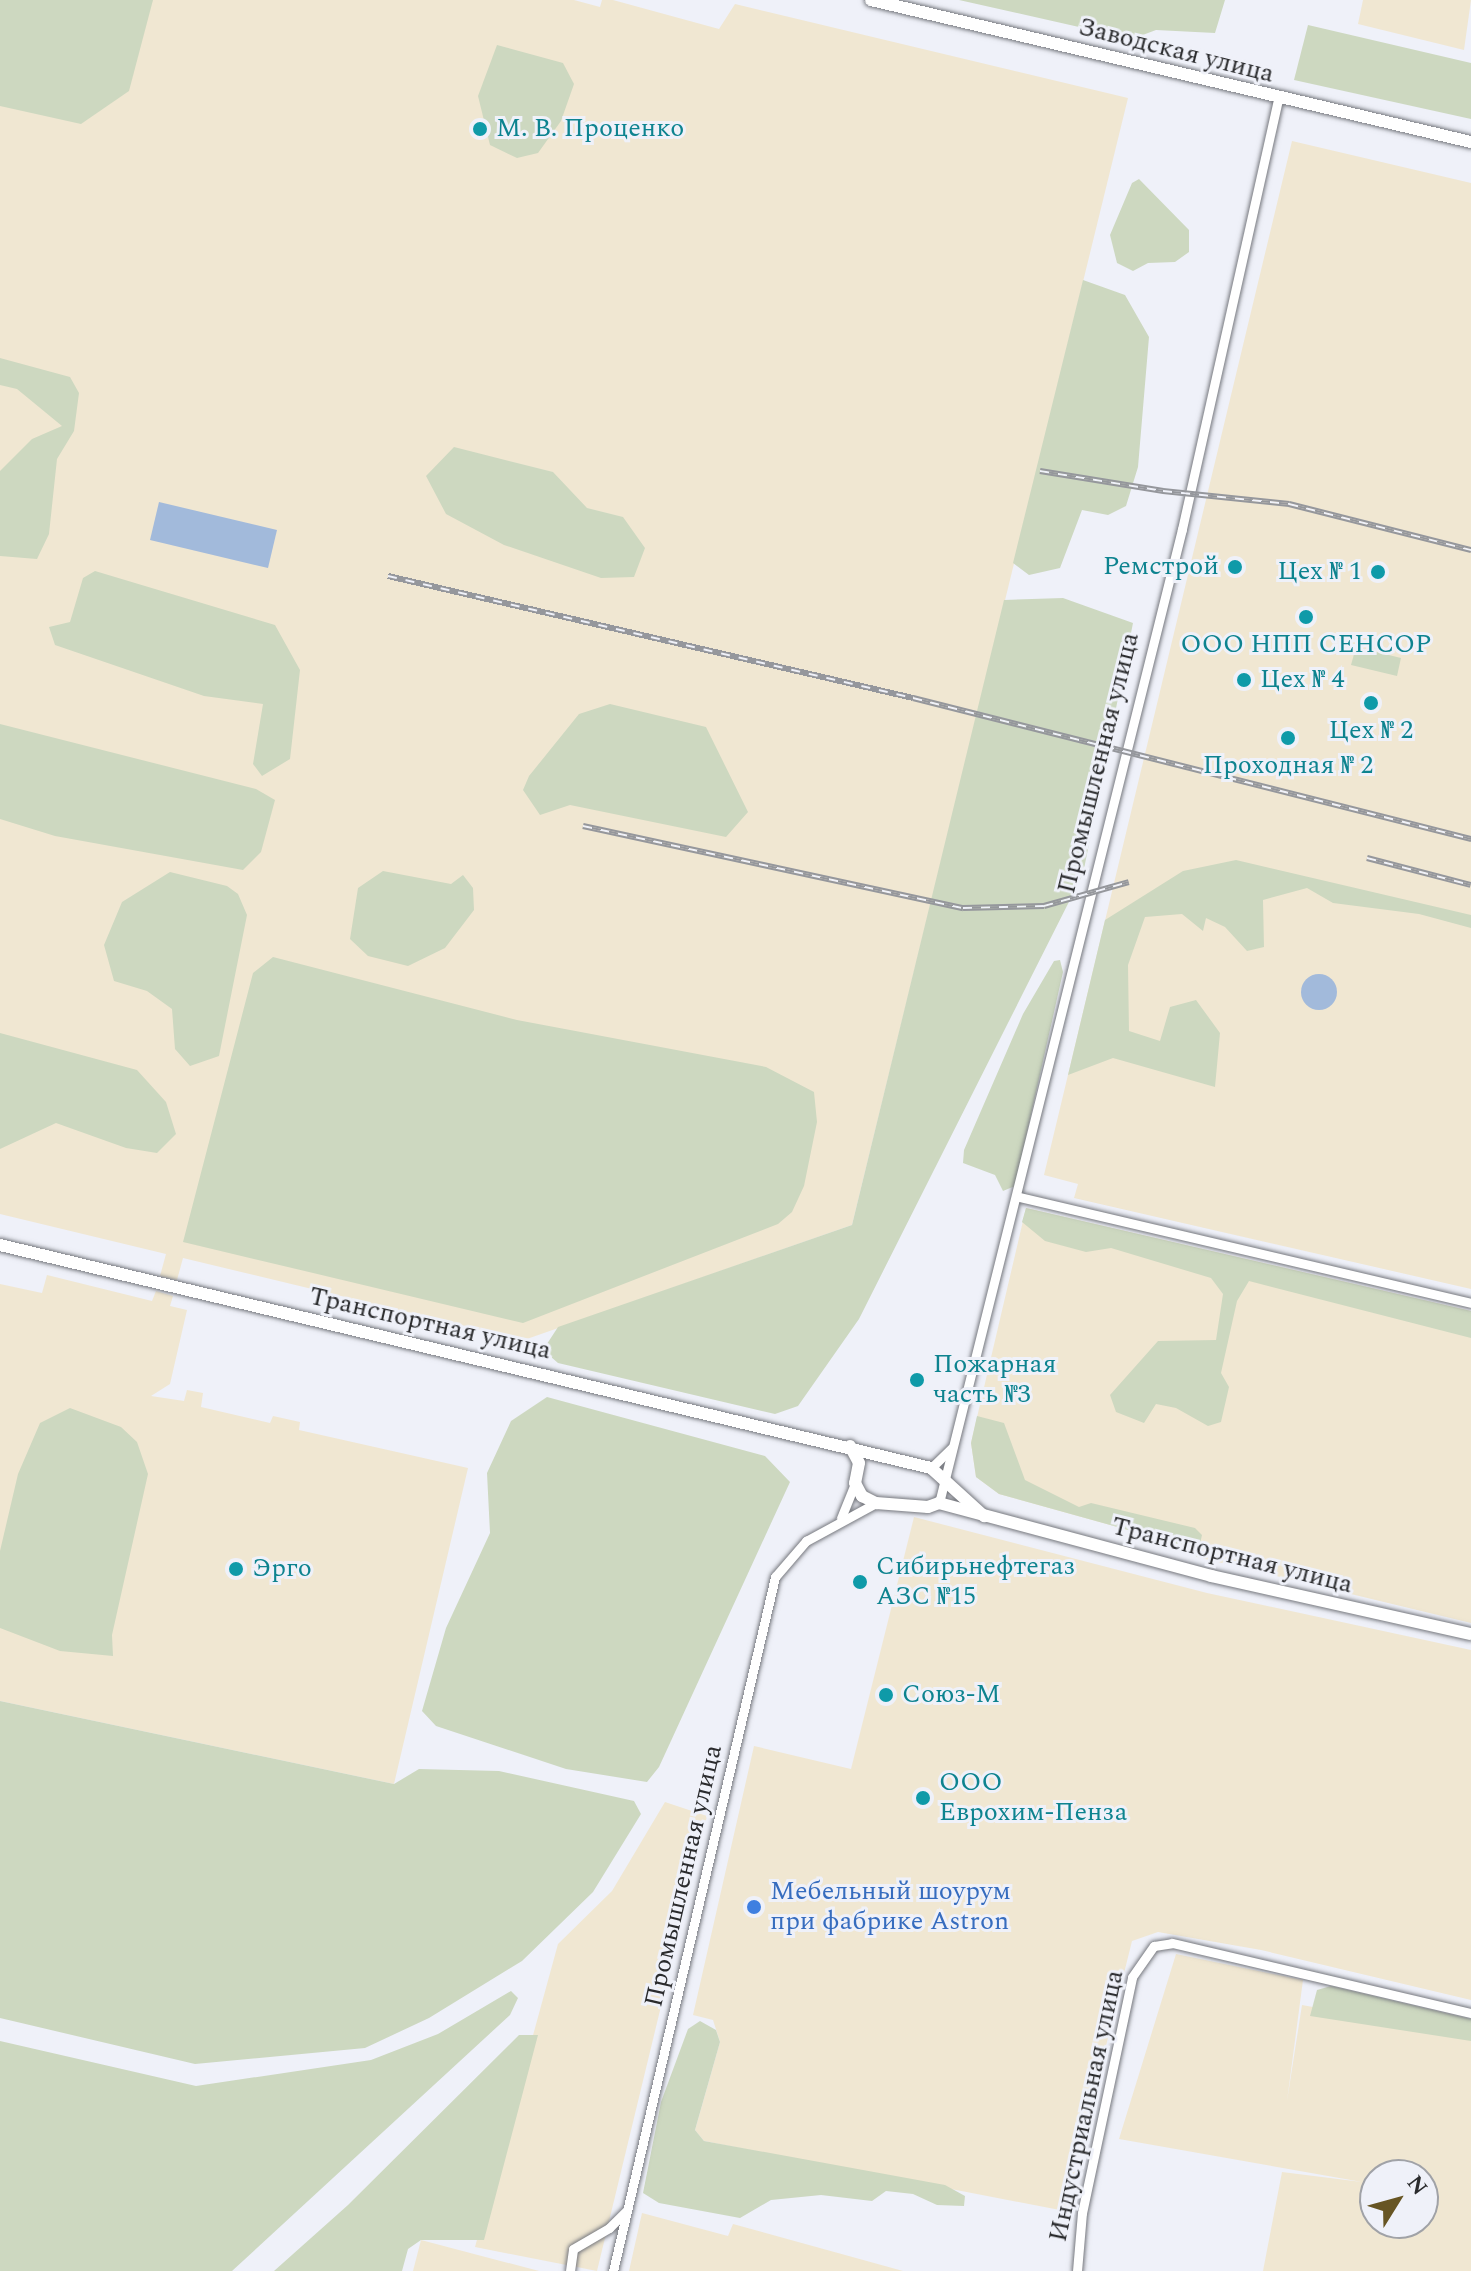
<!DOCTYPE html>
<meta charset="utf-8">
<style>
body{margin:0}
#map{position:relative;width:1471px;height:2271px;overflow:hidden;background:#eff1f9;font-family:Spectral,serif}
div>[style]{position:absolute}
.industrial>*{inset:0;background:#f0e7d2}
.green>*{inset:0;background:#cdd8c0}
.water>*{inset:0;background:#a2badb}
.round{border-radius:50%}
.roads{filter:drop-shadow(0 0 2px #76787e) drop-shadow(0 0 2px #76787e)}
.street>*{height:9px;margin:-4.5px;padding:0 4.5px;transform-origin:4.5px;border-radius:4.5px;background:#fff}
.secondary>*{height:12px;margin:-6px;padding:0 6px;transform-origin:6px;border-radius:6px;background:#fff}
.rail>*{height:6px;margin-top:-3px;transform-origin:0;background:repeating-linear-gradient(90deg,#eff1f9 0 9px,#95979c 0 18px);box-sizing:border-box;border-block:2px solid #95979c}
.dots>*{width:22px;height:22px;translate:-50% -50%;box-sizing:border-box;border:4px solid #eff1f9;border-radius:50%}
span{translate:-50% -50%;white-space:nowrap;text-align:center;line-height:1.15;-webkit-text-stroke:6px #eff1f9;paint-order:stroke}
.street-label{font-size:26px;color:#2a2b2d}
.culture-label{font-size:26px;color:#0d838f}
.left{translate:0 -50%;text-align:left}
.right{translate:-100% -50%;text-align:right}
.shop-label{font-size:26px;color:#366cbe}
.north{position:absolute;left:1359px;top:2159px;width:80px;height:80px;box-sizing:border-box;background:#eff1f9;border:2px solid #a0a2a7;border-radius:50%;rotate:53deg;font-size:22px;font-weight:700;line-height:32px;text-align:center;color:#2a2b2d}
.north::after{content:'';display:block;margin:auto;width:28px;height:36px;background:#675523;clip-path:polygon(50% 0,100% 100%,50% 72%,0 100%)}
</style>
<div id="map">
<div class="industrial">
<div style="clip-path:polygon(0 0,574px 0,600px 7px,602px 0,613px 0,719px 29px,735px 4px,1128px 98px,852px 1225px,524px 1340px,183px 1258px,177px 1280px,168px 1278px,160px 1276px,166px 1254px,0 1214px)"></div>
<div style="clip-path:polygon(1363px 0,1471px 0,1464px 50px,1358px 24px)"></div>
<div style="clip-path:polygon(1292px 141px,1471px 183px,1471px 1289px,1074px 1198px,1078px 1184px,1044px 1175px)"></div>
<div style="clip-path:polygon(1026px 1208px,1471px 1311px,1471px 1623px,1197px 1557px,1182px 1545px,999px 1494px,976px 1477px,971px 1443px)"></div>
<div style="clip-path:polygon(47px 1275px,152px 1301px,156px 1291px,173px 1296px,170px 1306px,187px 1310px,170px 1384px,151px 1396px,184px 1401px,187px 1390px,203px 1393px,201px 1407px,270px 1423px,273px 1416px,300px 1422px,299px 1430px,468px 1468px,394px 1784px,0 1701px,0 1284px,42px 1293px)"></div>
<div style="clip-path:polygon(914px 1517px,1207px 1593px,1471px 1650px,1471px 2000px,1261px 1950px,1158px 1932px,1132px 1941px,1065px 2211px,704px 2141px,695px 2130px,720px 2042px,713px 2020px,693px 2015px,754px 1746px,851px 1769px)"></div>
<div style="clip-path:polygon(665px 1802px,707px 1816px,597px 2271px,475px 2247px,558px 1944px,612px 1891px)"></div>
<div style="clip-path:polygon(evenodd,1176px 1954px,1303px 1980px,1287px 2101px,1302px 2005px,1471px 2036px,1471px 2271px,1263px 2271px,1282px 2172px,1362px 2182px,1119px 2139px,1176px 1954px,1375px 2175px,1423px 2175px,1423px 2223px,1375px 2223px,1375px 2175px)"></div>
<div style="clip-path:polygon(642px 2213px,728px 2236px,733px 2224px,903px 2271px,629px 2271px)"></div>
<div style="clip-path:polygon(421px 2240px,539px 2271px,413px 2271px)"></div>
</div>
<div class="green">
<div style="clip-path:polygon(0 0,153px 0,129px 91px,81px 124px,0 106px)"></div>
<div style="clip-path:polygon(959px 0,1225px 0,1215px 33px,1156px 30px,1132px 39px)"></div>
<div style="clip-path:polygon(1308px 25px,1471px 63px,1471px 119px,1294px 80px)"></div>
<div style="clip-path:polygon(497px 45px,563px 63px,574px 84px,561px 121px,538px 153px,517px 158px,490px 145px,478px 96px)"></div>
<div style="clip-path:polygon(1139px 179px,1189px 230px,1189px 252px,1175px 262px,1148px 263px,1133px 271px,1117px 263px,1110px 235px,1132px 183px)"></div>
<div style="clip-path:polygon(1083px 280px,1125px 295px,1149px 337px,1138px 467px,1126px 506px,1108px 515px,1082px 510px,1060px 568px,1029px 575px,1013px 563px)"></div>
<div style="clip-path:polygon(0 358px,70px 377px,79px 393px,74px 431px,57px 459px,49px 534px,37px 559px,0 556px,0 471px,32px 439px,62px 426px,17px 389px,0 385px)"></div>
<div style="clip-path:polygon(454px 447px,553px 472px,587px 508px,623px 517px,645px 548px,634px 577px,601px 578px,504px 545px,446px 514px,426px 476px)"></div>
<div style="clip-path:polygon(95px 571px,275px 625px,300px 670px,290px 759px,262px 776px,253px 764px,263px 704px,204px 696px,55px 645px,49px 627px,70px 622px,83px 578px)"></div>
<div style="clip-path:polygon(1063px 598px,1133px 623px,1083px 874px,859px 1319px,798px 1406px,775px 1414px,558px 1363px,543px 1350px,558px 1327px,852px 1225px,1004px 600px)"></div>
<div style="clip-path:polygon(1356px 647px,1401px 658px,1397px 676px,1351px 665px)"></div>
<div style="clip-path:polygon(610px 704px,706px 727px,748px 812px,726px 837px,570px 805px,540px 815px,523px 790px,529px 776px,579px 714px)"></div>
<div style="clip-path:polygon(0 724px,256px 789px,275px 800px,261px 852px,243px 870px,55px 836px,0 819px)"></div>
<div style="clip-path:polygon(1236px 860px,1471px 915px,1471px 928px,1419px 914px,1333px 903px,1307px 888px,1263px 900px,1264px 947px,1247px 951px,1225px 927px,1206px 918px,1203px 931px,1182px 914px,1145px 917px,1128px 965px,1129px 1031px,1160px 1041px,1170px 1007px,1196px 1000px,1220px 1033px,1215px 1087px,1113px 1058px,1068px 1075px,1105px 920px,1183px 871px)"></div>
<div style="clip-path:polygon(383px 871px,451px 884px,463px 875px,473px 888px,474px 910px,445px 948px,408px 966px,368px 956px,350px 939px,358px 888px)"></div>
<div style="clip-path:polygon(170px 872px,227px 886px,238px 894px,247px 915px,219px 1056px,190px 1066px,175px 1049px,172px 1009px,147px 991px,114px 981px,104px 945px,122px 902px)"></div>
<div style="clip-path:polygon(273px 957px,517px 1020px,766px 1067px,814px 1092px,817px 1122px,804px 1186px,792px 1212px,778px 1224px,523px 1323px,183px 1242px,253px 973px)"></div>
<div style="clip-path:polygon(1060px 960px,1063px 972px,1015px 1186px,1003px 1191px,995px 1175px,963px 1163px,964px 1150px,1023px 1014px,1054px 961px)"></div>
<div style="clip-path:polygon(0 1033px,137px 1070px,166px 1102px,176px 1134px,157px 1153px,126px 1148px,56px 1123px,0 1149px)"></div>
<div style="clip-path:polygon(1026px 1208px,1471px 1311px,1471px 1338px,1249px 1281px,1237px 1301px,1221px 1373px,1229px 1387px,1221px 1422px,1208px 1426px,1176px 1408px,1156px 1404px,1144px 1423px,1116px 1412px,1110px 1395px,1158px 1341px,1216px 1340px,1223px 1294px,1211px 1278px,1111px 1248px,1086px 1252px,1045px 1241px,1022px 1222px)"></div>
<div style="clip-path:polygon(547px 1397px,765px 1456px,790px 1482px,659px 1767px,647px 1782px,566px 1769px,436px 1726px,422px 1711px,446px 1628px,490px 1533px,487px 1473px,511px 1421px)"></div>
<div style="clip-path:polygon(70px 1408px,121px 1427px,137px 1442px,148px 1474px,112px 1635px,113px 1656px,60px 1651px,0 1628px,0 1551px,18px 1474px,40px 1423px)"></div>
<div style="clip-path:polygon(977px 1416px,1004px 1423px,1025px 1480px,1079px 1507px,1091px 1503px,1195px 1528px,1202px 1535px,1197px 1557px,1182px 1545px,999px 1494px,976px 1477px,971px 1443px)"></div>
<div style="clip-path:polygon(0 1701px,394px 1784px,419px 1769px,499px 1771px,634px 1801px,641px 1814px,593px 1892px,522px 1961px,429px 2018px,365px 2048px,195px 2064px,0 2018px)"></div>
<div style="clip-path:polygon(1331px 1986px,1471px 2019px,1471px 2041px,1310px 2016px,1317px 1990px)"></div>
<div style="clip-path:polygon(511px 1991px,518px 1998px,510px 2015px,232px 2271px,0 2271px,0 2041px,196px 2086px,371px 2060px,438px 2034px)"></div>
<div style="clip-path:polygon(700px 2021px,716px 2030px,720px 2042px,695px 2130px,704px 2141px,945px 2185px,965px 2196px,964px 2206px,937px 2205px,913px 2194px,886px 2191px,872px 2201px,821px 2195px,771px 2200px,740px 2218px,659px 2203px,643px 2193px,661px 2102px,688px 2029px)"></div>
<div style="clip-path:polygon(519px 2035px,538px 2035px,484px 2240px,421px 2240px,408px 2249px,402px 2271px,274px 2271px,348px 2205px)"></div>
</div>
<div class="water">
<div style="clip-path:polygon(159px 502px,277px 530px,268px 568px,150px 540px)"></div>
<div class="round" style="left:1301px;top:974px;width:36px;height:36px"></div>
</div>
<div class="roads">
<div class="street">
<div style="left:1019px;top:1197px;width:464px;rotate:13.2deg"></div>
<div style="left:931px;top:1468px;width:29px;rotate:-44deg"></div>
<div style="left:939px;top:1503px;width:1004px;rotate:-75.99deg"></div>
<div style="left:1182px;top:529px;width:442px;rotate:-77.4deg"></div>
<div style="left:841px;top:1518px;width:38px;rotate:-68deg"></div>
<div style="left:570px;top:2271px;width:22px;rotate:-82deg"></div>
<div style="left:573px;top:2249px;width:42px;rotate:-30.3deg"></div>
<div style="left:609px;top:2228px;width:25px;rotate:-45deg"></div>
<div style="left:613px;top:2271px;width:713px;rotate:-76.86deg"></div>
<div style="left:775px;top:1577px;width:48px;rotate:-49.3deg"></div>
<div style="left:806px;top:1541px;width:80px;rotate:-28.5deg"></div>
<div style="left:1077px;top:2271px;width:58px;rotate:-85.1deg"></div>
<div style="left:1082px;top:2213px;width:241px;rotate:-78deg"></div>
<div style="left:1132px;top:1977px;width:38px;rotate:-55deg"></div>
<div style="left:1154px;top:1946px;width:18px;rotate:-9deg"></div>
<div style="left:1172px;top:1943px;width:307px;rotate:13.2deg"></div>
</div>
<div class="secondary">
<div style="left:871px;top:0;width:617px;rotate:13.32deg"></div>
<div style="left:0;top:1245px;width:957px;rotate:13.47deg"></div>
<div style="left:931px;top:1468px;width:72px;rotate:42.2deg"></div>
<div style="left:850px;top:1446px;width:19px;rotate:62deg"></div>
<div style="left:859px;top:1463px;width:20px;rotate:101deg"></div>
<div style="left:855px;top:1483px;width:15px;rotate:62deg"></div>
<div style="left:862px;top:1496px;width:16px;rotate:27deg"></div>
<div style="left:876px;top:1503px;width:52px;rotate:4.4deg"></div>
<div style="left:928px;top:1507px;width:12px;rotate:-20deg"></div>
<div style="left:939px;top:1503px;width:282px;rotate:15deg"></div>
<div style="left:1211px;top:1576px;width:266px;rotate:12.6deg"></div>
</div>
</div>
<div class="rail">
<div style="left:1040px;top:471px;width:125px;rotate:9.2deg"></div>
<div style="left:1163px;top:491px;width:127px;rotate:5.9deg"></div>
<div style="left:1289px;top:504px;width:188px;rotate:14.2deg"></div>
<div style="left:388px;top:576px;width:539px;rotate:13.08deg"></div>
<div style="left:913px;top:698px;width:576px;rotate:14.18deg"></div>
<div style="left:583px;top:826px;width:389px;rotate:12.2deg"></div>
<div style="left:963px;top:908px;width:81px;rotate:-1.4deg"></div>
<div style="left:1044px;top:906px;width:88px;rotate:-15.8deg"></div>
<div style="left:1367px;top:858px;width:107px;rotate:14.6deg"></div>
</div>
<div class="dots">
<div style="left:480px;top:129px;background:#0f9aa8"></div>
<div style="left:1235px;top:567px;background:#0f9aa8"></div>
<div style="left:1378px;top:572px;background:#0f9aa8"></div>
<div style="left:1306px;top:617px;background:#0f9aa8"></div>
<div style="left:1244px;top:680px;background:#0f9aa8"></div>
<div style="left:1371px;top:703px;background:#0f9aa8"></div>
<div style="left:1288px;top:738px;background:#0f9aa8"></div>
<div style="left:917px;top:1380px;background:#0f9aa8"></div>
<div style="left:236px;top:1569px;background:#0f9aa8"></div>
<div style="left:860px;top:1582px;background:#0f9aa8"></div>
<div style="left:886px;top:1695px;background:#0f9aa8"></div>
<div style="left:923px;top:1798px;background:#0f9aa8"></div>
<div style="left:754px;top:1907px;background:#3f7fe0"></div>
</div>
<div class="street-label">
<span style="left:1176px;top:51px;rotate:14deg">Заводская улица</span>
<span style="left:1099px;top:763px;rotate:-76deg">Промышленная улица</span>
<span style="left:430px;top:1324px;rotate:13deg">Транспортная улица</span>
<span style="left:1232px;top:1556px;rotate:14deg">Транспортная улица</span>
<span style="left:684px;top:1876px;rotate:-77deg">Промышленная улица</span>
<span style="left:1087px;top:2106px;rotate:-78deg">Индустриальная улица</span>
</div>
<div class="culture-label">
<span class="left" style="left:496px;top:129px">М. В. Проценко</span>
<span class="right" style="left:1219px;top:567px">Ремстрой</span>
<span class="right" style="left:1362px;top:572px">Цех № 1</span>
<span style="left:1306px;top:645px">ООО НПП СЕНСОР</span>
<span class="left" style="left:1260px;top:680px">Цех № 4</span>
<span style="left:1371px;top:731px">Цех № 2</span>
<span style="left:1288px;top:766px">Проходная № 2</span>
<span class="left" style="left:933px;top:1380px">Пожарная<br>часть №3</span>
<span class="left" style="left:876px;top:1582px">Сибирьнефтегаз<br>АЗС №15</span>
<span class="left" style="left:252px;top:1569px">Эрго</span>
<span class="left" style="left:902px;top:1695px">Союз-М</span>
<span class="left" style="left:939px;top:1798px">ООО<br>Еврохим-Пенза</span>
</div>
<div class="shop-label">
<span class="left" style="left:770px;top:1907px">Мебельный шоурум<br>при фабрике Astron</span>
</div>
<div class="north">N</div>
</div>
